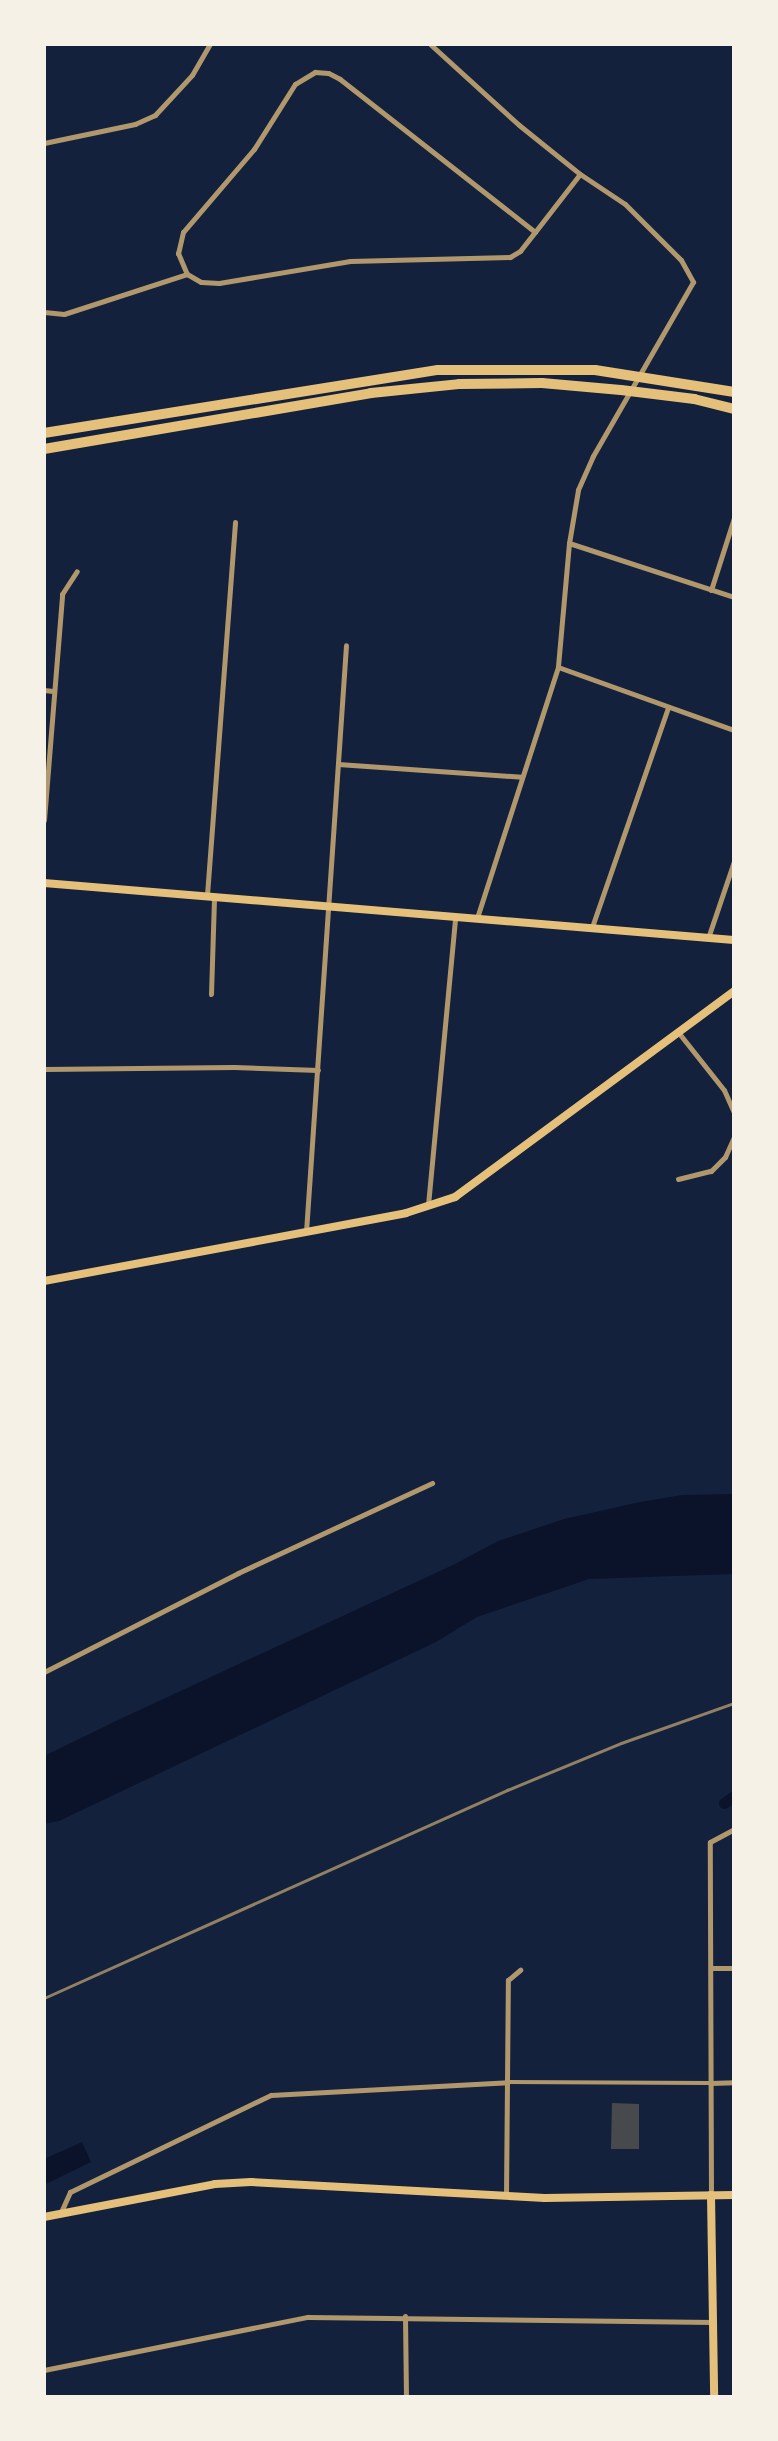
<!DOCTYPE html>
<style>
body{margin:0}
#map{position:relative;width:778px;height:2441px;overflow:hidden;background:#14213d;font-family:Ubuntu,sans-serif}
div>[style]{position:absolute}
.water>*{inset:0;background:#0b132b}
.canal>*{height:11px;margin:-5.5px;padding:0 5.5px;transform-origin:5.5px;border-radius:5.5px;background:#0b132b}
.building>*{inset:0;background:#48494c}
.pedestrian>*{height:4px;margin:-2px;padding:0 2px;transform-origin:2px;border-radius:2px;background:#b1986c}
.minor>*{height:5px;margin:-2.5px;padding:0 2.5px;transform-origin:2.5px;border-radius:2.5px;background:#b1986c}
.secondary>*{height:8px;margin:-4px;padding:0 4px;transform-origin:4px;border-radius:4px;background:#e5c07b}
.primary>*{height:8px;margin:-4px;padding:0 4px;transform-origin:4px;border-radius:4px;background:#e5c07b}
.motorway>*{height:10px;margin:-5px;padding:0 5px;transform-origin:5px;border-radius:5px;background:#e5c07b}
.rail>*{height:3px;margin:-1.5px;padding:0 1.5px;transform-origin:1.5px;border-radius:1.5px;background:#918062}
span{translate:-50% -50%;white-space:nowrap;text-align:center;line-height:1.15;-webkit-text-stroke:8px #f6f1e7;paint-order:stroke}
.frame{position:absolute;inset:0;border:46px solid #f6f1e7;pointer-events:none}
</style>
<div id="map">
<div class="water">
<div style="clip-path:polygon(734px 1494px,734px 1574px,589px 1579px,477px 1617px,436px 1642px,59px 1821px,44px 1824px,44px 1756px,120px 1719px,455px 1564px,498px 1541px,564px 1519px,640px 1502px,682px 1495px)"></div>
<div style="clip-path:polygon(82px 2142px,91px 2162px,44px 2185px,44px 2159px)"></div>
</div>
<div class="canal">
<div style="left:724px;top:1803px;width:12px;rotate:-35deg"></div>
</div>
<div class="building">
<div style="clip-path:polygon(612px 2103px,639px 2104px,639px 2149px,611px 2149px)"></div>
</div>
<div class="pedestrian">
<div style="left:508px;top:2082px;width:202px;rotate:0.3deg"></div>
</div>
<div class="minor">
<div style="left:430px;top:44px;width:120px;rotate:42.3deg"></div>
<div style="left:519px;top:125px;width:78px;rotate:38.8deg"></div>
<div style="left:580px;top:174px;width:54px;rotate:33.7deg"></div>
<div style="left:625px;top:204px;width:79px;rotate:45deg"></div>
<div style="left:681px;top:260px;width:25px;rotate:61deg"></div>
<div style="left:693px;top:282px;width:201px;rotate:119.9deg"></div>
<div style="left:593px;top:456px;width:37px;rotate:114deg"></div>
<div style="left:578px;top:490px;width:54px;rotate:99.6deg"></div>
<div style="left:569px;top:543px;width:124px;rotate:95.1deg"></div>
<div style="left:558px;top:667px;width:264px;rotate:107.9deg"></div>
<div style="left:44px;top:143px;width:93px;rotate:-11.8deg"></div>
<div style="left:135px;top:124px;width:22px;rotate:-24deg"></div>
<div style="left:155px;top:115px;width:54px;rotate:-47.2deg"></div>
<div style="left:192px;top:75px;width:36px;rotate:-60deg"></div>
<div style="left:535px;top:232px;width:248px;rotate:-141.9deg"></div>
<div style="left:340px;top:79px;width:13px;rotate:-153deg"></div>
<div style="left:328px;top:73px;width:13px;rotate:-176deg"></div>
<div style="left:315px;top:72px;width:23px;rotate:149deg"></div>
<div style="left:295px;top:84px;width:77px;rotate:122.2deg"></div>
<div style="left:254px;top:149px;width:109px;rotate:130.5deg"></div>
<div style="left:183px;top:232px;width:22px;rotate:103deg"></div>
<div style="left:178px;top:253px;width:23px;rotate:67deg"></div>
<div style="left:187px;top:274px;width:16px;rotate:30deg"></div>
<div style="left:201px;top:282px;width:18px;rotate:3deg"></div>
<div style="left:219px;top:283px;width:133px;rotate:-9.5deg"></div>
<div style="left:350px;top:261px;width:160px;rotate:-1.4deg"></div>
<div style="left:510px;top:257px;width:12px;rotate:-31deg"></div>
<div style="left:520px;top:251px;width:24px;rotate:-52deg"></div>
<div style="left:535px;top:232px;width:73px;rotate:-52.2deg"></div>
<div style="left:44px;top:312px;width:20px;rotate:6deg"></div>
<div style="left:64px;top:314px;width:129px;rotate:-18deg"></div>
<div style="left:569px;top:543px;width:174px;rotate:18.1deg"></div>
<div style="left:711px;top:590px;width:76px;rotate:-72.3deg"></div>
<div style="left:558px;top:667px;width:187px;rotate:19.7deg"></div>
<div style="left:44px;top:690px;width:9px;rotate:6deg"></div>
<div style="left:338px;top:764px;width:184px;rotate:4deg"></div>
<div style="left:44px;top:820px;width:227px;rotate:-85.4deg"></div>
<div style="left:62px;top:594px;width:27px;rotate:-57deg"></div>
<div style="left:207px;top:895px;width:374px;rotate:-85.7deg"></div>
<div style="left:592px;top:927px;width:232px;rotate:-70.9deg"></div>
<div style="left:708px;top:938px;width:81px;rotate:-71.3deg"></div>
<div style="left:211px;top:994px;width:98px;rotate:-88.2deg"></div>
<div style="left:678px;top:1032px;width:74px;rotate:51.6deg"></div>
<div style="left:724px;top:1090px;width:24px;rotate:66deg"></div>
<div style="left:44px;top:1069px;width:190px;rotate:-0.6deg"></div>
<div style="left:234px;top:1067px;width:84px;rotate:2deg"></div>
<div style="left:678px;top:1179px;width:34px;rotate:-14deg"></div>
<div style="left:711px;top:1171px;width:20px;rotate:-45deg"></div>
<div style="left:725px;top:1157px;width:22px;rotate:-66deg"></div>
<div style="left:428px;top:1205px;width:289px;rotate:-84.6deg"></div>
<div style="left:306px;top:1232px;width:588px;rotate:-86.1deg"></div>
<div style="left:44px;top:1672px;width:218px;rotate:-27deg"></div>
<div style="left:238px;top:1573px;width:214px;rotate:-24.9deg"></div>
<div style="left:712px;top:1968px;width:22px"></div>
<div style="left:710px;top:2083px;width:24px;rotate:-2deg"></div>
<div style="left:711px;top:2195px;width:353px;rotate:-90.2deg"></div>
<div style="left:710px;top:1842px;width:27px;rotate:-28deg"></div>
<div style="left:506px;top:2196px;width:216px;rotate:-89.5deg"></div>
<div style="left:508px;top:1980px;width:16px;rotate:-40deg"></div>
<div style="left:61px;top:2212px;width:22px;rotate:-66deg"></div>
<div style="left:70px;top:2192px;width:223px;rotate:-25.8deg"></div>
<div style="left:271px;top:2095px;width:237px;rotate:-3.1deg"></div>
<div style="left:405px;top:2316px;width:81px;rotate:89.3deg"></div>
<div style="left:44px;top:2370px;width:269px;rotate:-11.4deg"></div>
<div style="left:308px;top:2317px;width:405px;rotate:0.7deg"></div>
</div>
<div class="secondary">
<div style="left:44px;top:883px;width:692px;rotate:4.72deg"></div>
<div style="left:44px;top:1281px;width:368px;rotate:-10.6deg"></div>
<div style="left:406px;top:1213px;width:52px;rotate:-18.1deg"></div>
<div style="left:455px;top:1197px;width:347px;rotate:-36.4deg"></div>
<div style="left:711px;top:2195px;width:202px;rotate:89.1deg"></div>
</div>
<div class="primary">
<div style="left:44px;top:2217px;width:174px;rotate:-10.9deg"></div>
<div style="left:215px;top:2184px;width:36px;rotate:-3deg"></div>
<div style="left:251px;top:2182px;width:294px;rotate:3.1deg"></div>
<div style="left:545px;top:2198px;width:189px;rotate:-0.9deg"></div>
</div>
<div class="motorway">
<div style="left:44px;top:433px;width:399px;rotate:-9.1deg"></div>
<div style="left:438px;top:370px;width:157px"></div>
<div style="left:595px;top:370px;width:141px;rotate:9deg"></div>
<div style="left:44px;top:449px;width:332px;rotate:-9.7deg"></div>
<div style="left:371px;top:393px;width:88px;rotate:-5.8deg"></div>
<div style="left:459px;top:384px;width:83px;rotate:-0.7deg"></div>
<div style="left:542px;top:383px;width:79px;rotate:5.1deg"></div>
<div style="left:621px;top:390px;width:74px;rotate:7deg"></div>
<div style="left:694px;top:399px;width:41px;rotate:14deg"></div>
</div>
<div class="rail">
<div style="left:44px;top:1998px;width:508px;rotate:-24.19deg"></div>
<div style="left:507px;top:1790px;width:123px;rotate:-22.4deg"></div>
<div style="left:621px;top:1743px;width:120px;rotate:-19.5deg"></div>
</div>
<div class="frame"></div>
</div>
